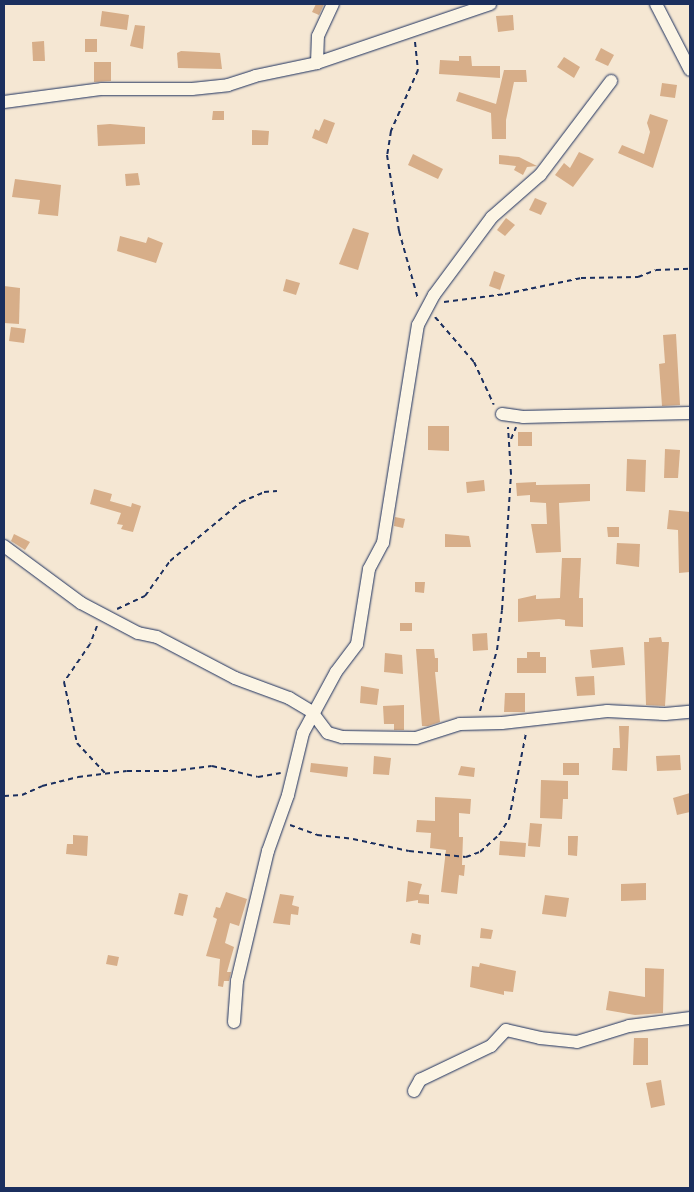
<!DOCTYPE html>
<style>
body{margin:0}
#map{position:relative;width:694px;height:1192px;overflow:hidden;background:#f5e7d3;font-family:Itim,sans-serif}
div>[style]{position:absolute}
.building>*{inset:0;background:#d7ae89}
.path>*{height:2px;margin-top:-1px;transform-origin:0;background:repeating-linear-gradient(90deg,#1b2f5e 0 5px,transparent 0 9px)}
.roads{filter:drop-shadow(0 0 1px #1b2f5e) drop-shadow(0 0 1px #1b2f5e)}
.street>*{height:12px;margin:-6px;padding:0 6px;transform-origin:6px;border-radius:6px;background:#fcf5e5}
span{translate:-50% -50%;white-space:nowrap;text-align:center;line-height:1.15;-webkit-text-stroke:5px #fcf5e5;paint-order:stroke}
.frame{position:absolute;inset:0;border:5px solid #1b2f5e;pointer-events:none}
</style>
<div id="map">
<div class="building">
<div style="clip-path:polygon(316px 4px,324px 4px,319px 15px,312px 12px)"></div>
<div style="clip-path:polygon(102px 11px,129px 15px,127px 30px,100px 26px)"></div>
<div style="clip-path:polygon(513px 15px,514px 30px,498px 32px,496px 16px)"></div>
<div style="clip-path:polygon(135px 25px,145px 26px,143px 49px,130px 46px)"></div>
<div style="clip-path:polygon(85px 39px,97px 39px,97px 52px,85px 52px)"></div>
<div style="clip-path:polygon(44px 41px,45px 61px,33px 61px,32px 42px)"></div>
<div style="clip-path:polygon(601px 48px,614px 55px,608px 66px,595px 60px)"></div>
<div style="clip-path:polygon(181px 51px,220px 53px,222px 69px,178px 68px,177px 53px)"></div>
<div style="clip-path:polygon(459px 56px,471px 56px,472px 66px,500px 66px,500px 78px,439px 74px,440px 60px,459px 61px)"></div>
<div style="clip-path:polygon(564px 57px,580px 67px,574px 78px,557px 67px)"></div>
<div style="clip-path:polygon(94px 62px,111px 62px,111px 81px,94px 82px)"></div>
<div style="clip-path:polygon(504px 70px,526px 70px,527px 82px,514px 82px,506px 120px,506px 139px,492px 139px,491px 113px,456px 101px,459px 92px,496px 104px)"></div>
<div style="clip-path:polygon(662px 83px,677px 85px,675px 98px,660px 96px)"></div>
<div style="clip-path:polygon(213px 111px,224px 111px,224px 120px,212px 120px)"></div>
<div style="clip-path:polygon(650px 114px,668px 120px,653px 168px,618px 153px,622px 145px,644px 154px,650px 132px,647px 123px)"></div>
<div style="clip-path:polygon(324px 119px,335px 123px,327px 144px,312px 138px,315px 129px,319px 131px)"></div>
<div style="clip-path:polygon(110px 124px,145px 127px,145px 144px,98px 146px,97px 125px)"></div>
<div style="clip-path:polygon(252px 130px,269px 131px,268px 145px,252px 145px)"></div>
<div style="clip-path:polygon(579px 152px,594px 159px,573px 187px,555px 175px,564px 163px,570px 168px)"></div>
<div style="clip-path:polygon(413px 154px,443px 169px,438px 179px,408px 165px)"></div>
<div style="clip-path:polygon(499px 155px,519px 157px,537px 166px,527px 167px,523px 175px,514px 170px,516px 166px,499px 164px)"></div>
<div style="clip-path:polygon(138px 173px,140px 185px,126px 186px,125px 174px)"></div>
<div style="clip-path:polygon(15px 179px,61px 185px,58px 216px,38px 214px,40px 200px,12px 197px)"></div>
<div style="clip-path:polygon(535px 198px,547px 203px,541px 215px,529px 210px)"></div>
<div style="clip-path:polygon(506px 218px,515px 225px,505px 236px,497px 230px)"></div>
<div style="clip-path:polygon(353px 228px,369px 233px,358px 270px,339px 264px)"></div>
<div style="clip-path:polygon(120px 236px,146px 243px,148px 237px,163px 243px,156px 263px,117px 251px)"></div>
<div style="clip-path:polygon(494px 271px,505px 275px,500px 290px,489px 286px)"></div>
<div style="clip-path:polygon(286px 279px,300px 283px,296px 295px,283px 291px)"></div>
<div style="clip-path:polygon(4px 286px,20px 288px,19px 324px,4px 323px)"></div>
<div style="clip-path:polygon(11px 327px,26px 329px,24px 343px,9px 341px)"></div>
<div style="clip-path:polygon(676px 334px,680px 405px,662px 406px,659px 364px,665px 363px,663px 335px)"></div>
<div style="clip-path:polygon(428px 426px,449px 426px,449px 451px,428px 450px)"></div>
<div style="clip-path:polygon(518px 432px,532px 432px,532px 446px,518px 446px)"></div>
<div style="clip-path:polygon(665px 449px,680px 450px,678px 478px,664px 478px)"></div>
<div style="clip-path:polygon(627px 459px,646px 460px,645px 492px,626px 491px)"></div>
<div style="clip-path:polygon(484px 480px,485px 491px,467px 493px,466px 482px)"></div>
<div style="clip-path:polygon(536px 482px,536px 485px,590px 484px,590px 501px,559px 503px,561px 552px,536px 553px,531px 524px,547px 524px,546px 503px,530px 502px,530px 495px,517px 496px,516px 483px)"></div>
<div style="clip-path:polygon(94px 489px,112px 494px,110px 501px,131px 507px,132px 503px,141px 506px,133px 532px,121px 529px,123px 525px,117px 524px,121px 513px,90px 504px)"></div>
<div style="clip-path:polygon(669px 510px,690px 512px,690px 572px,679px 573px,678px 530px,667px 529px)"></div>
<div style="clip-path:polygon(395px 517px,405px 519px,403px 528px,394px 526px)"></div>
<div style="clip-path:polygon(607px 527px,619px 527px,619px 537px,608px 537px)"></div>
<div style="clip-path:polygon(14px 534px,30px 542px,25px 550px,11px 541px)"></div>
<div style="clip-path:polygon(445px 534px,469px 536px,471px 547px,445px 547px)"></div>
<div style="clip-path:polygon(617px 543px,640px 544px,639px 567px,616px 564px)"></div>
<div style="clip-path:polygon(562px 558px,581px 558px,579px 598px,583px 598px,583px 627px,565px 626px,565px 620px,559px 619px,518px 622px,518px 599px,536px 595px,536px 599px,560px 598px)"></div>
<div style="clip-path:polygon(415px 582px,425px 582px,424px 593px,415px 592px)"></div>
<div style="clip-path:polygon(400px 623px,412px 623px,412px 631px,400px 631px)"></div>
<div style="clip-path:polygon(487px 633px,488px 650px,473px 651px,472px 634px)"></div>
<div style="clip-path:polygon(661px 637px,662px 642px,669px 642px,665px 706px,646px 705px,644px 642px,649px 642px,649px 638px)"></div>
<div style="clip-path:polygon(623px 647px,625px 665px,592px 668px,590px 650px)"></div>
<div style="clip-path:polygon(416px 649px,434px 649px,435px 658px,438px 658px,438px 672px,435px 672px,440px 722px,428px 726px,422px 726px)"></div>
<div style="clip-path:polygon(527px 652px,540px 652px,540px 657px,546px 657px,546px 673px,517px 673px,517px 658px,527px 658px)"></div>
<div style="clip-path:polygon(385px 653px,402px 655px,403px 674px,384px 672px)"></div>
<div style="clip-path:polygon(594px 676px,595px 695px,577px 696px,575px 677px)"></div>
<div style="clip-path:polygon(361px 686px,379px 689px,377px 705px,360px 703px)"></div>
<div style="clip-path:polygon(505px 693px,525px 693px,525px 712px,504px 712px)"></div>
<div style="clip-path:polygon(404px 705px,404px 730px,394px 730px,394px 724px,384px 724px,383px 706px)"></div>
<div style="clip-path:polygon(619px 726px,629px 726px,627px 771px,612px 770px,613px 748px,620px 748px)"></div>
<div style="clip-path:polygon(680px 755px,681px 770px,657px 771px,656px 756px)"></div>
<div style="clip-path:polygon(374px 756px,391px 758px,389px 775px,373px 774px)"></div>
<div style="clip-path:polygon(311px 763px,348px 767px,347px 777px,310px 772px)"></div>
<div style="clip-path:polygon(563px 763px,579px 763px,579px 775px,563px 775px)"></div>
<div style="clip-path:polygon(461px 766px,475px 768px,474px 777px,458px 775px)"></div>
<div style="clip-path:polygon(541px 780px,568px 781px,568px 799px,563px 799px,562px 819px,540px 818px)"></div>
<div style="clip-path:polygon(690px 793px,690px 812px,677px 815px,673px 798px)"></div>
<div style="clip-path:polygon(435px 797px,471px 799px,470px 814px,459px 813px,459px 837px,463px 837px,462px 865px,465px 865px,464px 876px,459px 875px,457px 894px,441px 892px,446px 850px,430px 848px,431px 833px,416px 832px,417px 820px,435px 821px)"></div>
<div style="clip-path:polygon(530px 823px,542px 824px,540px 847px,528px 846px)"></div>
<div style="clip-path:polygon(73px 835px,88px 836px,87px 856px,66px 854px,67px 844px,73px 844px)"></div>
<div style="clip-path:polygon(568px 836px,578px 836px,577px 856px,568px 855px)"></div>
<div style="clip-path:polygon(500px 841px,526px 843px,525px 857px,499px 855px)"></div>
<div style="clip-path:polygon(408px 881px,422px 884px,419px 894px,429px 895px,429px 904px,418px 903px,418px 900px,406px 902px)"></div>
<div style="clip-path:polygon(646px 883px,646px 900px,621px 901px,621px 884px)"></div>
<div style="clip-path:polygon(226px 892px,247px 899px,239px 926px,230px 923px,225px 943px,234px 947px,227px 972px,231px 972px,229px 981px,224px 981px,223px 987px,218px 986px,220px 959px,206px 956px,217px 919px,213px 917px,216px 907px,220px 908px)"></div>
<div style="clip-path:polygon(179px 893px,188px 895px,183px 916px,174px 914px)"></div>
<div style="clip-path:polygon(280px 894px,294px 896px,292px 905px,299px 907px,298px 915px,291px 914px,290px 925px,273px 923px)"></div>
<div style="clip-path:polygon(545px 895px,569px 898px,566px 917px,542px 914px)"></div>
<div style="clip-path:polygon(481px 928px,493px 930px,491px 939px,480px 938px)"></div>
<div style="clip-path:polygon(412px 933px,421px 935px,420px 945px,410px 943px)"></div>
<div style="clip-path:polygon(108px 955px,119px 957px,117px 966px,106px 964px)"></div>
<div style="clip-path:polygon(480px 963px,516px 971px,513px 992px,504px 991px,504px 995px,470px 987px,472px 966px,479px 967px)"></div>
<div style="clip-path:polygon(645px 968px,664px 969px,663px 1013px,635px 1015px,606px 1010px,609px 991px,645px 997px)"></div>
<div style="clip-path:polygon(634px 1038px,648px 1038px,648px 1065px,633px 1065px)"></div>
<div style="clip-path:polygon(661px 1080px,665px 1105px,651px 1108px,646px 1083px)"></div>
</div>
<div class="path">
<div style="left:415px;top:42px;width:28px;rotate:84deg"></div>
<div style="left:418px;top:70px;width:67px;rotate:113.9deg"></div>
<div style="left:391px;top:131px;width:24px;rotate:99deg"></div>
<div style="left:387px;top:155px;width:77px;rotate:81deg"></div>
<div style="left:399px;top:231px;width:71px;rotate:74.4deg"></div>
<div style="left:444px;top:302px;width:62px;rotate:-7.5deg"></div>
<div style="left:505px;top:294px;width:78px;rotate:-11.9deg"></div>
<div style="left:581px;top:278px;width:57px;rotate:-1deg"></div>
<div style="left:638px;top:277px;width:19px;rotate:-21deg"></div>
<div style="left:656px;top:270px;width:34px;rotate:-2deg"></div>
<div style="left:435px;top:317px;width:60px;rotate:49.1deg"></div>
<div style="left:474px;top:362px;width:47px;rotate:65.1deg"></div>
<div style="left:511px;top:439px;width:13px;rotate:-67deg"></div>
<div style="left:117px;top:609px;width:31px;rotate:-25deg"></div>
<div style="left:145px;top:596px;width:43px;rotate:-54.5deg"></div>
<div style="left:170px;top:561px;width:92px;rotate:-39.7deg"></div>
<div style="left:241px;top:502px;width:25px;rotate:-23deg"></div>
<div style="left:264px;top:492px;width:13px;rotate:-4deg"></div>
<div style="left:97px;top:626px;width:19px;rotate:111deg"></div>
<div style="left:90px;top:644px;width:46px;rotate:124.4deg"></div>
<div style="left:64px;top:682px;width:62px;rotate:78deg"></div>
<div style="left:77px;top:743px;width:41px;rotate:47deg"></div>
<div style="left:480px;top:711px;width:63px;rotate:-74.4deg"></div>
<div style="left:497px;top:650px;width:40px;rotate:-82.9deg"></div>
<div style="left:502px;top:610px;width:136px;rotate:-86.2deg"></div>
<div style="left:511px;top:474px;width:47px;rotate:-93.7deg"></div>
<div style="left:4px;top:796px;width:18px;rotate:-3deg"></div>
<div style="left:22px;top:795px;width:22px;rotate:-24deg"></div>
<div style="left:42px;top:786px;width:37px;rotate:-14deg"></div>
<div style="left:78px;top:777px;width:49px;rotate:-7deg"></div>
<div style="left:127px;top:771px;width:45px"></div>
<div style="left:172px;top:771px;width:40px;rotate:-7.1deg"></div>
<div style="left:212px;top:766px;width:47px;rotate:13.4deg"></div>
<div style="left:258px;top:777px;width:23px;rotate:-10deg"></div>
<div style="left:290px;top:825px;width:29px;rotate:20deg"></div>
<div style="left:317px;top:835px;width:36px;rotate:6deg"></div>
<div style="left:353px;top:839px;width:57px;rotate:12.1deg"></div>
<div style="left:409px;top:851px;width:57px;rotate:6deg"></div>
<div style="left:466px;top:857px;width:15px;rotate:-20deg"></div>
<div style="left:480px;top:852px;width:25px;rotate:-42deg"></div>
<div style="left:499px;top:835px;width:19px;rotate:-58deg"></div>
<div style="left:509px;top:819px;width:88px;rotate:-78.8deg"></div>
</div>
<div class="roads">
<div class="street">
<div style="left:656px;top:4px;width:74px;rotate:62.7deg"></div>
<div style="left:317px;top:63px;width:27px;rotate:-88deg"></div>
<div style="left:318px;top:36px;width:35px;rotate:-65deg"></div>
<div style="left:4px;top:102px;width:99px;rotate:-7.6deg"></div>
<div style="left:102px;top:89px;width:90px"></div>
<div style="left:192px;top:89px;width:36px;rotate:-6deg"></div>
<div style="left:228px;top:85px;width:28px;rotate:-18deg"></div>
<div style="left:255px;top:76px;width:63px;rotate:-11.8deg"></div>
<div style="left:317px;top:63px;width:183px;rotate:-18.8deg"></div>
<div style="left:502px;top:414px;width:21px;rotate:8deg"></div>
<div style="left:523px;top:417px;width:167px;rotate:-1.4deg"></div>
<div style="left:4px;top:546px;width:96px;rotate:36.5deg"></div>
<div style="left:81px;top:603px;width:64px;rotate:27.8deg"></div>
<div style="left:138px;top:633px;width:19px;rotate:12deg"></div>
<div style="left:157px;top:637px;width:88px;rotate:27.7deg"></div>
<div style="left:235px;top:678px;width:58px;rotate:20.3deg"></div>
<div style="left:289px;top:698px;width:27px;rotate:31deg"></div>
<div style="left:312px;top:712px;width:26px;rotate:53deg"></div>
<div style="left:328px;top:733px;width:15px;rotate:16deg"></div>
<div style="left:342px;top:737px;width:74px;rotate:0.8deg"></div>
<div style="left:416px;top:738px;width:46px;rotate:-17.7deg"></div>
<div style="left:460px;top:724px;width:42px;rotate:-1.4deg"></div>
<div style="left:502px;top:723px;width:106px;rotate:-6.5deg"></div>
<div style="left:607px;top:711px;width:58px;rotate:3deg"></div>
<div style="left:665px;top:714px;width:25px;rotate:-5deg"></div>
<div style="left:234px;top:1022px;width:41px;rotate:-85.8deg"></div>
<div style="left:237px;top:981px;width:134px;rotate:-76.6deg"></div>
<div style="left:268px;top:851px;width:59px;rotate:-70.3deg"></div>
<div style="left:288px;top:795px;width:64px;rotate:-76.4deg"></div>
<div style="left:303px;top:733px;width:69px;rotate:-61.6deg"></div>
<div style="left:336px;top:672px;width:35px;rotate:-53deg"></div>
<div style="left:357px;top:644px;width:76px;rotate:-80.9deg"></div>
<div style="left:369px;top:569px;width:30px;rotate:-62deg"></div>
<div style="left:383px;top:543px;width:221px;rotate:-80.9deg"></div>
<div style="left:418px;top:325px;width:34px;rotate:-62deg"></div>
<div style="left:434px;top:295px;width:97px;rotate:-53.4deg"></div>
<div style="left:492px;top:217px;width:64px;rotate:-41.2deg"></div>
<div style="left:540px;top:175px;width:118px;rotate:-52.9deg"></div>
<div style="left:414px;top:1091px;width:13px;rotate:-61deg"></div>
<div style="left:420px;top:1080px;width:79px;rotate:-25.6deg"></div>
<div style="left:491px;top:1046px;width:22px;rotate:-47deg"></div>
<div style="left:506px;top:1030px;width:35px;rotate:13deg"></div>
<div style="left:540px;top:1038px;width:37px;rotate:6deg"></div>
<div style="left:577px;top:1042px;width:54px;rotate:-17.1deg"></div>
<div style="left:629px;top:1026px;width:62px;rotate:-7.5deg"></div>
</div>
</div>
<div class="frame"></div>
</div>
